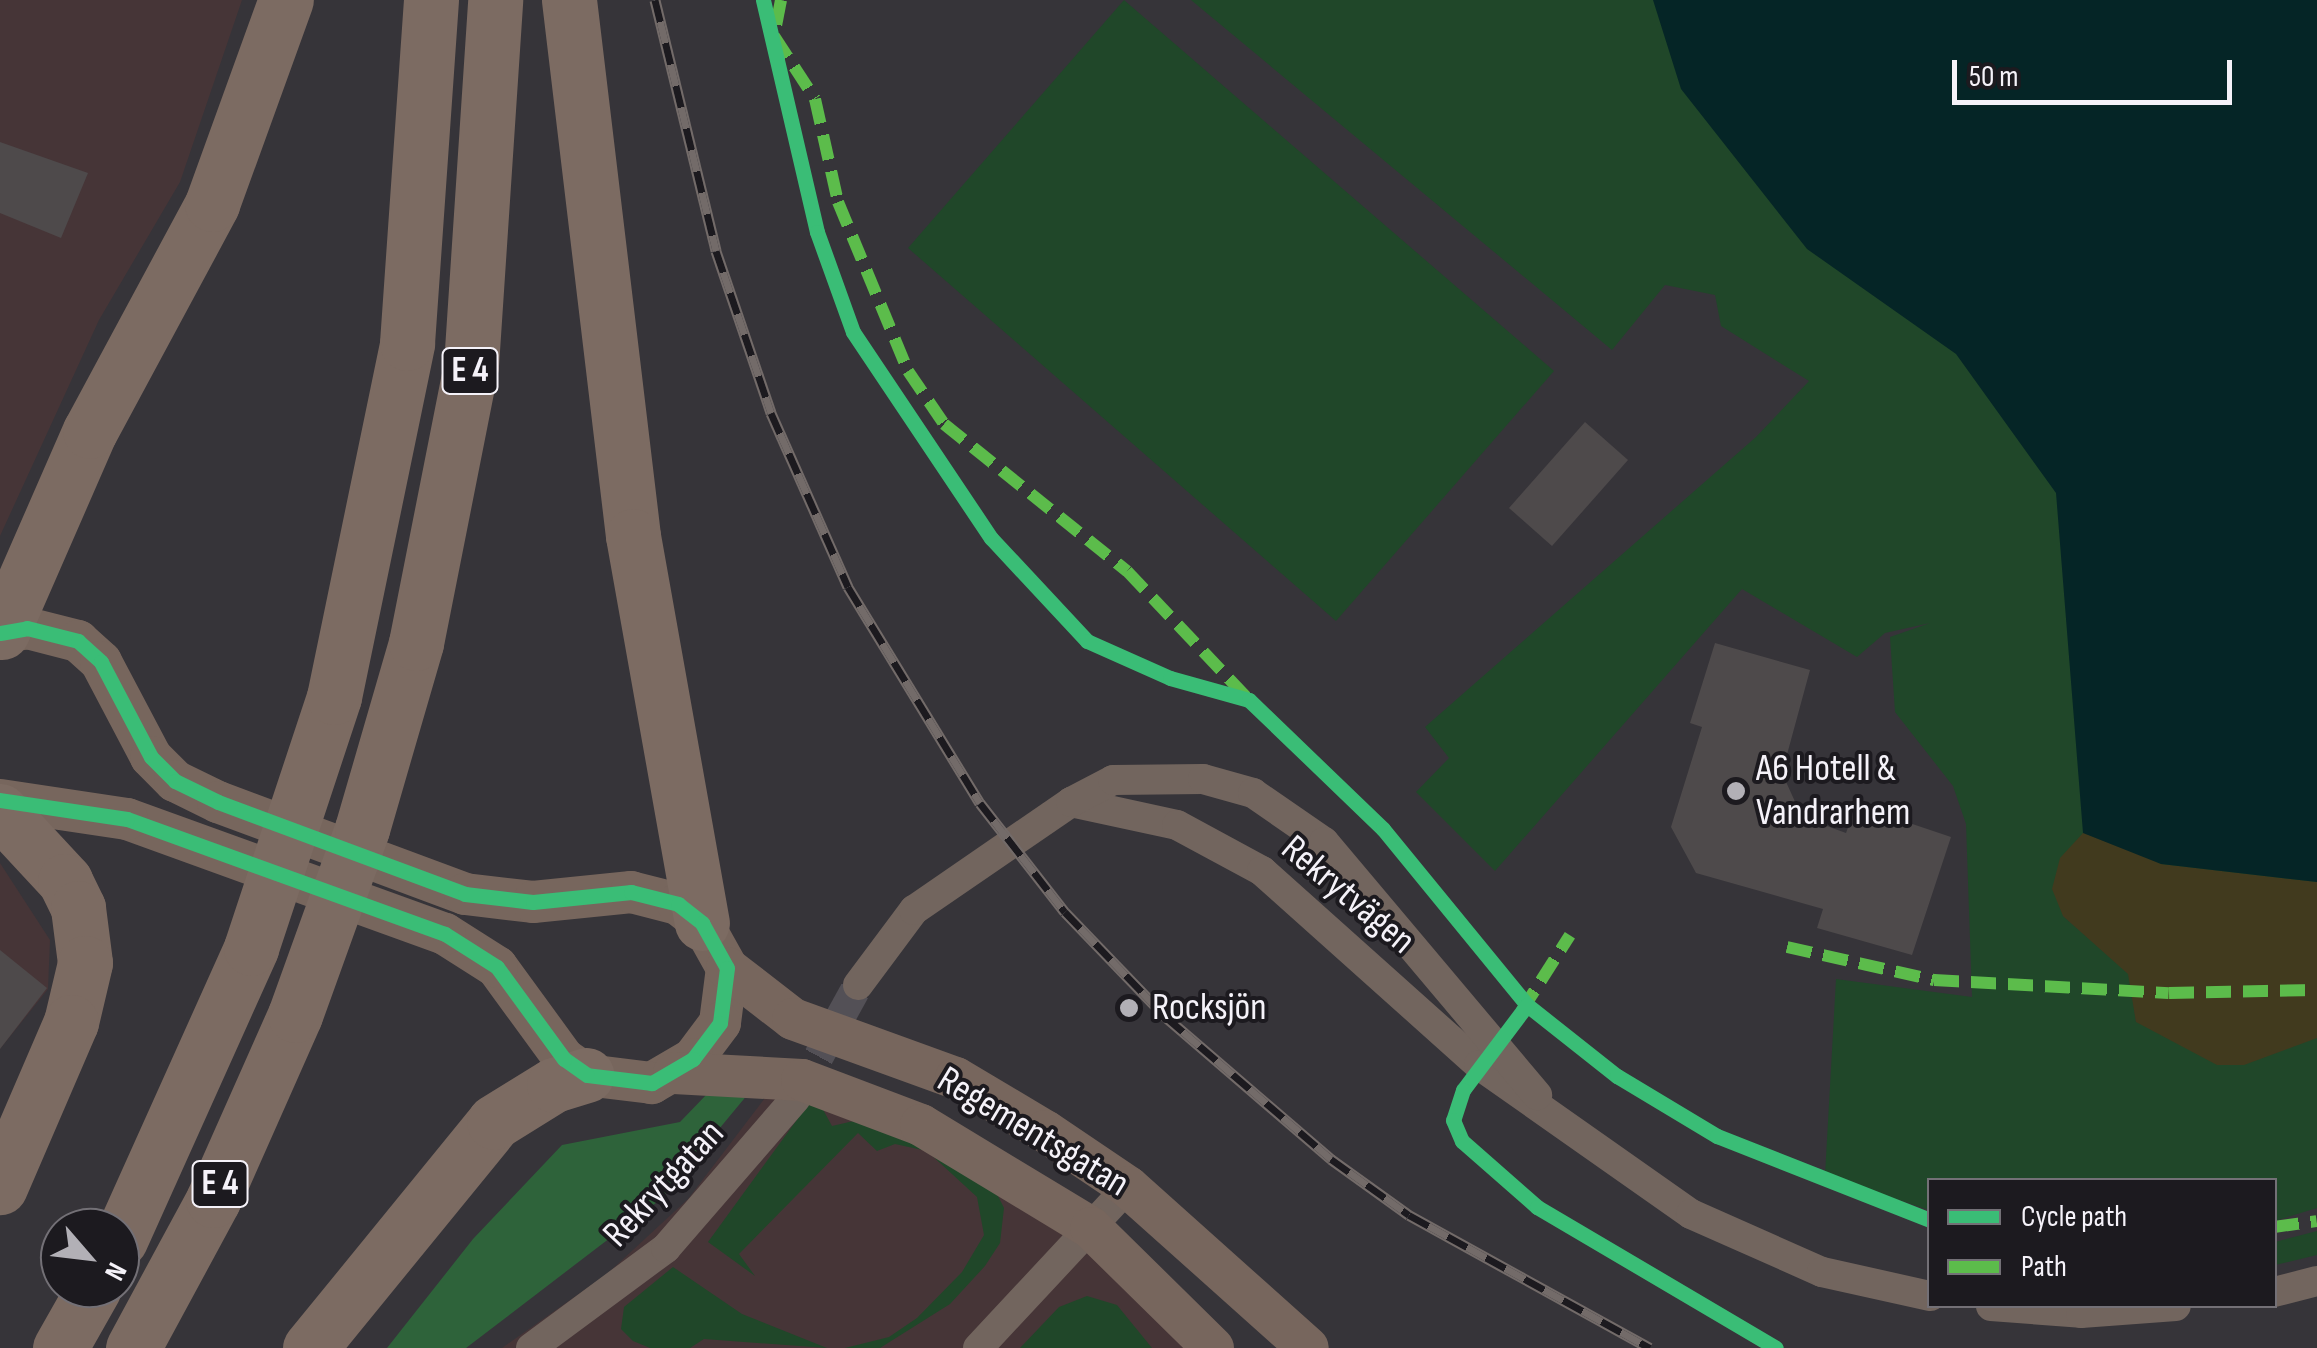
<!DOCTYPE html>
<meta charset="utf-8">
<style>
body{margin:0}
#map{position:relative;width:2317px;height:1348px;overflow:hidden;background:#363439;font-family:"Sofia Sans Condensed",sans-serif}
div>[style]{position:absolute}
.commercial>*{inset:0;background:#463537}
.green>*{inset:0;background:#204729}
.forest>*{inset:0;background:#2e633a}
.sand>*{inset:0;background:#413a1e}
.water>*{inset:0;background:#052526}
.building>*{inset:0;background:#4e4a4b}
.street-tunnel>*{height:30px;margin-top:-15px;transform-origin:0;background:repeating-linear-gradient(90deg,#535056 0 30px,transparent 0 45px)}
.street>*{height:30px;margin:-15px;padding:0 15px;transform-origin:15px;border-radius:15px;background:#72655e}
.secondary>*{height:42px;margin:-21px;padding:0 21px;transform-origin:21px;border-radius:21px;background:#77665d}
.highway>*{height:55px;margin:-27.5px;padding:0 27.5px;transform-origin:27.5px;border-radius:27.5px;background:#7c6b62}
.rail>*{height:11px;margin-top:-5.5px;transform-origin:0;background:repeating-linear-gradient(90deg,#1c1a1f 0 22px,#736b69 0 44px);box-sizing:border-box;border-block:2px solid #736b69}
.quiet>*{height:12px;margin-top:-6px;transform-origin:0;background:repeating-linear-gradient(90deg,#5cbc4b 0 25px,transparent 0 37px)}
.cycleway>*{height:15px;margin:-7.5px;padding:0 7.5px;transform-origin:7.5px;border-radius:7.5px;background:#3abd76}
.dots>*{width:28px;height:28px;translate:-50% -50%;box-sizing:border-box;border:5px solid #1c1a1f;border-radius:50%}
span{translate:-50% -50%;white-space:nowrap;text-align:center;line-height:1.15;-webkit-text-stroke:8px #1c1a1f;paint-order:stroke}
.shield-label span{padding:2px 8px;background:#1c1a1f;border:2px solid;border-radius:8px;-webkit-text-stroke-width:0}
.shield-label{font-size:35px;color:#f5f2f9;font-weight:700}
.poi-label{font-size:38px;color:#f5f2f9}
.left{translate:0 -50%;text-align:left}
.street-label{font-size:38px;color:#f5f2f9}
.legend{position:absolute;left:1927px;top:1178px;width:350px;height:130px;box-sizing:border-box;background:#1c1a1f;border:2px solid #737076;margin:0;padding:12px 18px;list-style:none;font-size:30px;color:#f5f2f9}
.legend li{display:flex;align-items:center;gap:20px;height:50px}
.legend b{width:50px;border:2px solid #737076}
.north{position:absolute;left:40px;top:1208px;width:100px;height:100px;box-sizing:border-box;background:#1c1a1f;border:2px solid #737076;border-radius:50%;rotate:118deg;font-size:28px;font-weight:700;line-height:40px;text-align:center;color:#f5f2f9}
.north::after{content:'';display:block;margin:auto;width:35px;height:45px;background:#b2b0b6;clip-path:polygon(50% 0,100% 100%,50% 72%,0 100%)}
.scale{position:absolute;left:1952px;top:60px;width:280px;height:45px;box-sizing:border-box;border:5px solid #f5f2f9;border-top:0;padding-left:12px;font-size:30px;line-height:35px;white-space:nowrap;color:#f5f2f9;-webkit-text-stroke:8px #1c1a1f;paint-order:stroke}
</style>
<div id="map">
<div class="commercial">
<div style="clip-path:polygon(0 0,242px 0,180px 182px,99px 320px,0 536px)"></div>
<div style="clip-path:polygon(0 863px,50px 940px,48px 989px,0 1049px)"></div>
<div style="clip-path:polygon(771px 1090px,819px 1095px,1037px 1207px,1191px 1348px,502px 1348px,607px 1274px,688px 1199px)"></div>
</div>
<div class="green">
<div style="clip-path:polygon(1124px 0,1554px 371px,1336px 621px,908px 248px)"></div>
<div style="clip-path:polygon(1191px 0,2317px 0,2317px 905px,2063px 916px,2129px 974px,2136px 1022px,2317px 999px,2317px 1208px,2275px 1221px,2274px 1180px,1930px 1180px,1929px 1210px,1825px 1175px,1836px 979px,1972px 997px,1966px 824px,1953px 786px,1895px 712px,1890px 637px,1930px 623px,1885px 633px,1857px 657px,1742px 589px,1495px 871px,1416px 792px,1449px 758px,1425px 727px,1756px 437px,1809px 381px,1721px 326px,1715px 295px,1665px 285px,1612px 350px)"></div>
<div style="clip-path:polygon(815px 1095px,832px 1126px,871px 1117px,993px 1186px,1004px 1208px,1000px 1243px,985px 1266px,950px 1304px,880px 1348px,845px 1348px,889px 1337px,917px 1318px,962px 1272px,984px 1235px,977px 1197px,927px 1151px,895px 1144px,877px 1151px,858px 1133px,739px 1254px,755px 1276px,708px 1242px)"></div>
<div style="clip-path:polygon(2317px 1231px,2317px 1255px,2275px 1265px,2275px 1242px)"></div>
<div style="clip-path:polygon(673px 1267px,742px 1314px,827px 1348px,704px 1339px,690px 1348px,650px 1348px,633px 1341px,621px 1329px,624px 1307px)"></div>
<div style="clip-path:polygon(1087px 1296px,1117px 1305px,1152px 1348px,1020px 1348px,1059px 1307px)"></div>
</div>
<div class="forest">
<div style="clip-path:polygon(753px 1088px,661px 1199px,466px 1348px,387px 1348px,473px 1239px,562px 1145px,680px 1122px,708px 1093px)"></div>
</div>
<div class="sand">
<div style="clip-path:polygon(2096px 832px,2161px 864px,2317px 882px,2317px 1038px,2244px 1065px,2217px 1065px,2136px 1022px,2128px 974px,2063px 916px,2052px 889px,2060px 858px,2083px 833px)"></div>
</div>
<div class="water">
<div style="clip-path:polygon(1653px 0,2317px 0,2317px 882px,2161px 864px,2083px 833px,2056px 493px,1956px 354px,1807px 249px,1681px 89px)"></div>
</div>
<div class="building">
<div style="clip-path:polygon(0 142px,88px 173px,61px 238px,0 213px)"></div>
<div style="clip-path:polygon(1585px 422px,1628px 460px,1552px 546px,1509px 508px)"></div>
<div style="clip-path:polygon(1715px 643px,1810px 670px,1782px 773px,1802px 817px,1846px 833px,1856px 805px,1951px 837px,1912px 955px,1817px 928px,1823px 909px,1696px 873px,1671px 827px,1702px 727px,1690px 723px)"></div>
<div style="clip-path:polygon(0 950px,47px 988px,0 1049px)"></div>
</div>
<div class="street-tunnel">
<div style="left:797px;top:1096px;width:127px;rotate:-61.2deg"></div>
</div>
<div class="street">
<div style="left:1071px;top:802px;width:108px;rotate:12.2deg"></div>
<div style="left:1177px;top:825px;width:97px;rotate:28.4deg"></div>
<div style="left:1262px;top:871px;width:291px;rotate:41.8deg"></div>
<div style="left:1479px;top:1065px;width:259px;rotate:35.1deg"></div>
<div style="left:1691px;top:1214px;width:143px;rotate:23.9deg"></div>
<div style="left:1822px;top:1272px;width:111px;rotate:12.5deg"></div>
<div style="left:858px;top:985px;width:94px;rotate:-53.3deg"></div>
<div style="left:914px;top:910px;width:191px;rotate:-34.5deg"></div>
<div style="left:1071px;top:802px;width:47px;rotate:-27.6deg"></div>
<div style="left:1113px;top:780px;width:90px;rotate:-0.6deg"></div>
<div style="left:1203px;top:779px;width:52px;rotate:15.6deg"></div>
<div style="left:1253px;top:793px;width:86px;rotate:34.6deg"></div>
<div style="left:1324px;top:842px;width:331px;rotate:49.9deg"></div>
<div style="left:2274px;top:1292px;width:44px;rotate:-14.3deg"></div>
<div style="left:1991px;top:1306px;width:90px;rotate:4.4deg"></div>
<div style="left:2081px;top:1313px;width:95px;rotate:-4.2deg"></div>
<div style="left:531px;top:1348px;width:168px;rotate:-36.5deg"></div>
<div style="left:666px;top:1248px;width:198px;rotate:-49.1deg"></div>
<div style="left:978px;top:1348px;width:220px;rotate:-47deg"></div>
</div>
<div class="secondary">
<div style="left:0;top:633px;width:27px;rotate:-10deg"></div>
<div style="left:27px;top:628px;width:53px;rotate:14.3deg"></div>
<div style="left:78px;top:641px;width:31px;rotate:42deg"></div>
<div style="left:101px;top:662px;width:107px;rotate:62.2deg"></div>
<div style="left:151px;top:757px;width:34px;rotate:45deg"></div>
<div style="left:175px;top:781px;width:48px;rotate:26deg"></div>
<div style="left:218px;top:802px;width:264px;rotate:20.4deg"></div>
<div style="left:465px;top:894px;width:68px;rotate:6.7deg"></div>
<div style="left:533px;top:902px;width:99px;rotate:-5.8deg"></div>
<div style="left:631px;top:892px;width:49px;rotate:14.3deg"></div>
<div style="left:678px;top:904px;width:31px;rotate:38deg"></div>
<div style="left:702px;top:923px;width:51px;rotate:60.9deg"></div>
<div style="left:727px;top:968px;width:55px;rotate:97.3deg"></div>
<div style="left:720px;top:1023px;width:45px;rotate:126.9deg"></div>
<div style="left:693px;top:1059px;width:48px;rotate:149.7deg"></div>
<div style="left:652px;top:1083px;width:65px;rotate:-173deg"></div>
<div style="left:587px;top:1075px;width:28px;rotate:-145deg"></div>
<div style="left:564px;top:1059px;width:114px;rotate:-126.1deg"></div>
<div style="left:497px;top:967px;width:62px;rotate:-147.6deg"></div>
<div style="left:445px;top:934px;width:338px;rotate:-160.1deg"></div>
<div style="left:127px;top:819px;width:128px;rotate:-171.5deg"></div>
<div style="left:727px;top:968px;width:83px;rotate:37.7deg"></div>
<div style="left:793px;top:1019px;width:173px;rotate:19.9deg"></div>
<div style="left:956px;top:1078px;width:104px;rotate:30.8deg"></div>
<div style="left:1045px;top:1131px;width:100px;rotate:34deg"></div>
<div style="left:1128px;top:1187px;width:241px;rotate:41.8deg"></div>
<div style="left:674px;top:1073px;width:128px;rotate:3.1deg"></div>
<div style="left:802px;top:1080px;width:127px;rotate:20.7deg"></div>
<div style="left:921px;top:1125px;width:199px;rotate:31.2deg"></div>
<div style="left:1091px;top:1228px;width:171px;rotate:44.5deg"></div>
</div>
<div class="highway">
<div style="left:569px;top:0;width:540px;rotate:83.19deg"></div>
<div style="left:633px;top:536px;width:393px;rotate:79.9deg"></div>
<div style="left:2px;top:632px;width:219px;rotate:-66.4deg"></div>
<div style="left:90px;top:431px;width:258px;rotate:-61.7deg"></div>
<div style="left:212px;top:204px;width:217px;rotate:-70.1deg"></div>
<div style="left:0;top:811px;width:96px;rotate:47.1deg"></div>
<div style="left:65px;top:881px;width:30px;rotate:64deg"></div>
<div style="left:78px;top:908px;width:55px;rotate:82.7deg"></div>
<div style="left:85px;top:963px;width:61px;rotate:103.3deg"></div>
<div style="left:71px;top:1022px;width:180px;rotate:113.3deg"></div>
<div style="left:120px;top:1240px;width:320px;rotate:-65.8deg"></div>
<div style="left:251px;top:948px;width:264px;rotate:-71.7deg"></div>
<div style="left:334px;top:697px;width:361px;rotate:-78.3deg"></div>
<div style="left:407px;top:343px;width:344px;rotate:-86deg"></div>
<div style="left:60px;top:1348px;width:69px;rotate:-60.5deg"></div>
<div style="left:133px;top:1348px;width:168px;rotate:-61.6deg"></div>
<div style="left:213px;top:1200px;width:202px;rotate:-66.1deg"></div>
<div style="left:295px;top:1015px;width:198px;rotate:-70.2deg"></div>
<div style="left:362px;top:829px;width:194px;rotate:-73.8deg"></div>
<div style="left:416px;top:643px;width:283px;rotate:-78.8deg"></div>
<div style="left:471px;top:365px;width:366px;rotate:-86.2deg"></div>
<div style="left:310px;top:1348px;width:291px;rotate:-50.8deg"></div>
<div style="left:494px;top:1122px;width:70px;rotate:-31.7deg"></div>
<div style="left:554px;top:1085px;width:34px;rotate:-17deg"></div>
</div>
<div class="rail">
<div style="left:655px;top:0;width:258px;rotate:76.3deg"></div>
<div style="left:716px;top:251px;width:171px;rotate:71.2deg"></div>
<div style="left:771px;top:413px;width:190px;rotate:66.1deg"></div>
<div style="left:848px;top:587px;width:253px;rotate:58.6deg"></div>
<div style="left:980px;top:803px;width:138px;rotate:52.1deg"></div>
<div style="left:1065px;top:912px;width:146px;rotate:46.1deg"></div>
<div style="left:1166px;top:1017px;width:218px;rotate:40.7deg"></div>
<div style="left:1331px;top:1159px;width:96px;rotate:35.7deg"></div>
<div style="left:1409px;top:1215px;width:275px;rotate:28.9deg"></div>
</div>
<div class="quiet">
<div style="left:781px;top:0;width:37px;rotate:101deg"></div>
<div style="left:774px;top:36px;width:75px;rotate:56.9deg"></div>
<div style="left:815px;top:99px;width:106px;rotate:77.4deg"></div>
<div style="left:838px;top:202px;width:183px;rotate:67.5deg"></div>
<div style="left:908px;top:371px;width:64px;rotate:55.8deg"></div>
<div style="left:944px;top:424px;width:235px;rotate:38.8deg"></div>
<div style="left:1127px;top:571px;width:173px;rotate:46.6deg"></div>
<div style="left:1787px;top:947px;width:151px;rotate:12.7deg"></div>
<div style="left:1934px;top:980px;width:235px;rotate:3.2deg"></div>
<div style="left:2169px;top:993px;width:148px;rotate:-1.2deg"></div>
<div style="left:1521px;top:1012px;width:91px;rotate:-57.5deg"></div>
<div style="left:2274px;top:1227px;width:43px;rotate:-7.9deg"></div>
</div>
<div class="cycleway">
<div style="left:763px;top:0;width:238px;rotate:76.9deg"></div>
<div style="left:817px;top:232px;width:106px;rotate:70.2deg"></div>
<div style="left:853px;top:332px;width:248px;rotate:56.2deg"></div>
<div style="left:991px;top:538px;width:141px;rotate:47deg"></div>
<div style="left:1087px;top:641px;width:91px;rotate:24deg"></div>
<div style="left:1170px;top:678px;width:82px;rotate:15.6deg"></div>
<div style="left:1249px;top:700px;width:186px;rotate:43.9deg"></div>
<div style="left:1383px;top:829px;width:227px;rotate:50.7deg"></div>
<div style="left:1527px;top:1005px;width:115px;rotate:38.3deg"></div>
<div style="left:1617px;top:1076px;width:117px;rotate:31deg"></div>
<div style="left:1717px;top:1136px;width:229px;rotate:21.5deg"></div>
<div style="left:0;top:633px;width:27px;rotate:-10deg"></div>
<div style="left:27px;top:628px;width:53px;rotate:14.3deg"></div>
<div style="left:78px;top:641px;width:31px;rotate:42deg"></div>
<div style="left:101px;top:662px;width:107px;rotate:62.2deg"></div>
<div style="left:151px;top:757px;width:34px;rotate:45deg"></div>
<div style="left:175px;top:781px;width:48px;rotate:26deg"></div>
<div style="left:218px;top:802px;width:264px;rotate:20.4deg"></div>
<div style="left:465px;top:894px;width:68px;rotate:6.7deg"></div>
<div style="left:533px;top:902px;width:99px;rotate:-5.8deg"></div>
<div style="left:631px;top:892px;width:49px;rotate:14.3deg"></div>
<div style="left:678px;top:904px;width:31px;rotate:38deg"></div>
<div style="left:702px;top:923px;width:51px;rotate:60.9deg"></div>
<div style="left:727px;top:968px;width:55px;rotate:97.3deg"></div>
<div style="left:720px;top:1023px;width:45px;rotate:126.9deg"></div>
<div style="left:693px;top:1059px;width:48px;rotate:149.7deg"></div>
<div style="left:652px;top:1083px;width:65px;rotate:-173deg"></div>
<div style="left:587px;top:1075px;width:28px;rotate:-145deg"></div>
<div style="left:564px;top:1059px;width:114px;rotate:-126.1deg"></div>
<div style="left:497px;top:967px;width:62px;rotate:-147.6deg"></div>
<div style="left:445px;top:934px;width:338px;rotate:-160.1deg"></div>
<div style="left:127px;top:819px;width:128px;rotate:-171.5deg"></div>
<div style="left:1527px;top:1005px;width:106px;rotate:127deg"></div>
<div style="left:1463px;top:1090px;width:32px;rotate:108deg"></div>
<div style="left:1453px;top:1120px;width:23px;rotate:67deg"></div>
<div style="left:1462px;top:1141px;width:100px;rotate:41.3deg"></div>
<div style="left:1537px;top:1207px;width:277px;rotate:30.5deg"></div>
</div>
<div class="dots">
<div style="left:1736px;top:791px;background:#b2b0b6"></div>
<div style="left:1129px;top:1008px;background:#b2b0b6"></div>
</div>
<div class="shield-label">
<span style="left:470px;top:371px">E 4</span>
<span style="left:220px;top:1184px">E 4</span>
</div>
<div class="poi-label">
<span class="left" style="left:1756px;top:791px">A6 Hotell &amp;<br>Vandrarhem</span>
<span class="left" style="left:1152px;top:1008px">Rocksjön</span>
</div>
<div class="street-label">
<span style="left:1348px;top:895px;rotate:40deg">Rekrytvägen</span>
<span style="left:1033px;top:1132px;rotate:31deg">Regementsgatan</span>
<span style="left:664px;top:1184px;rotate:-47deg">Rekrytgatan</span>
</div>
<ul class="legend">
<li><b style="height:12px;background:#3abd76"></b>Cycle path</li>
<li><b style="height:12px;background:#5cbc4b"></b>Path</li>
</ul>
<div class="north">N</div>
<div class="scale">50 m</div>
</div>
